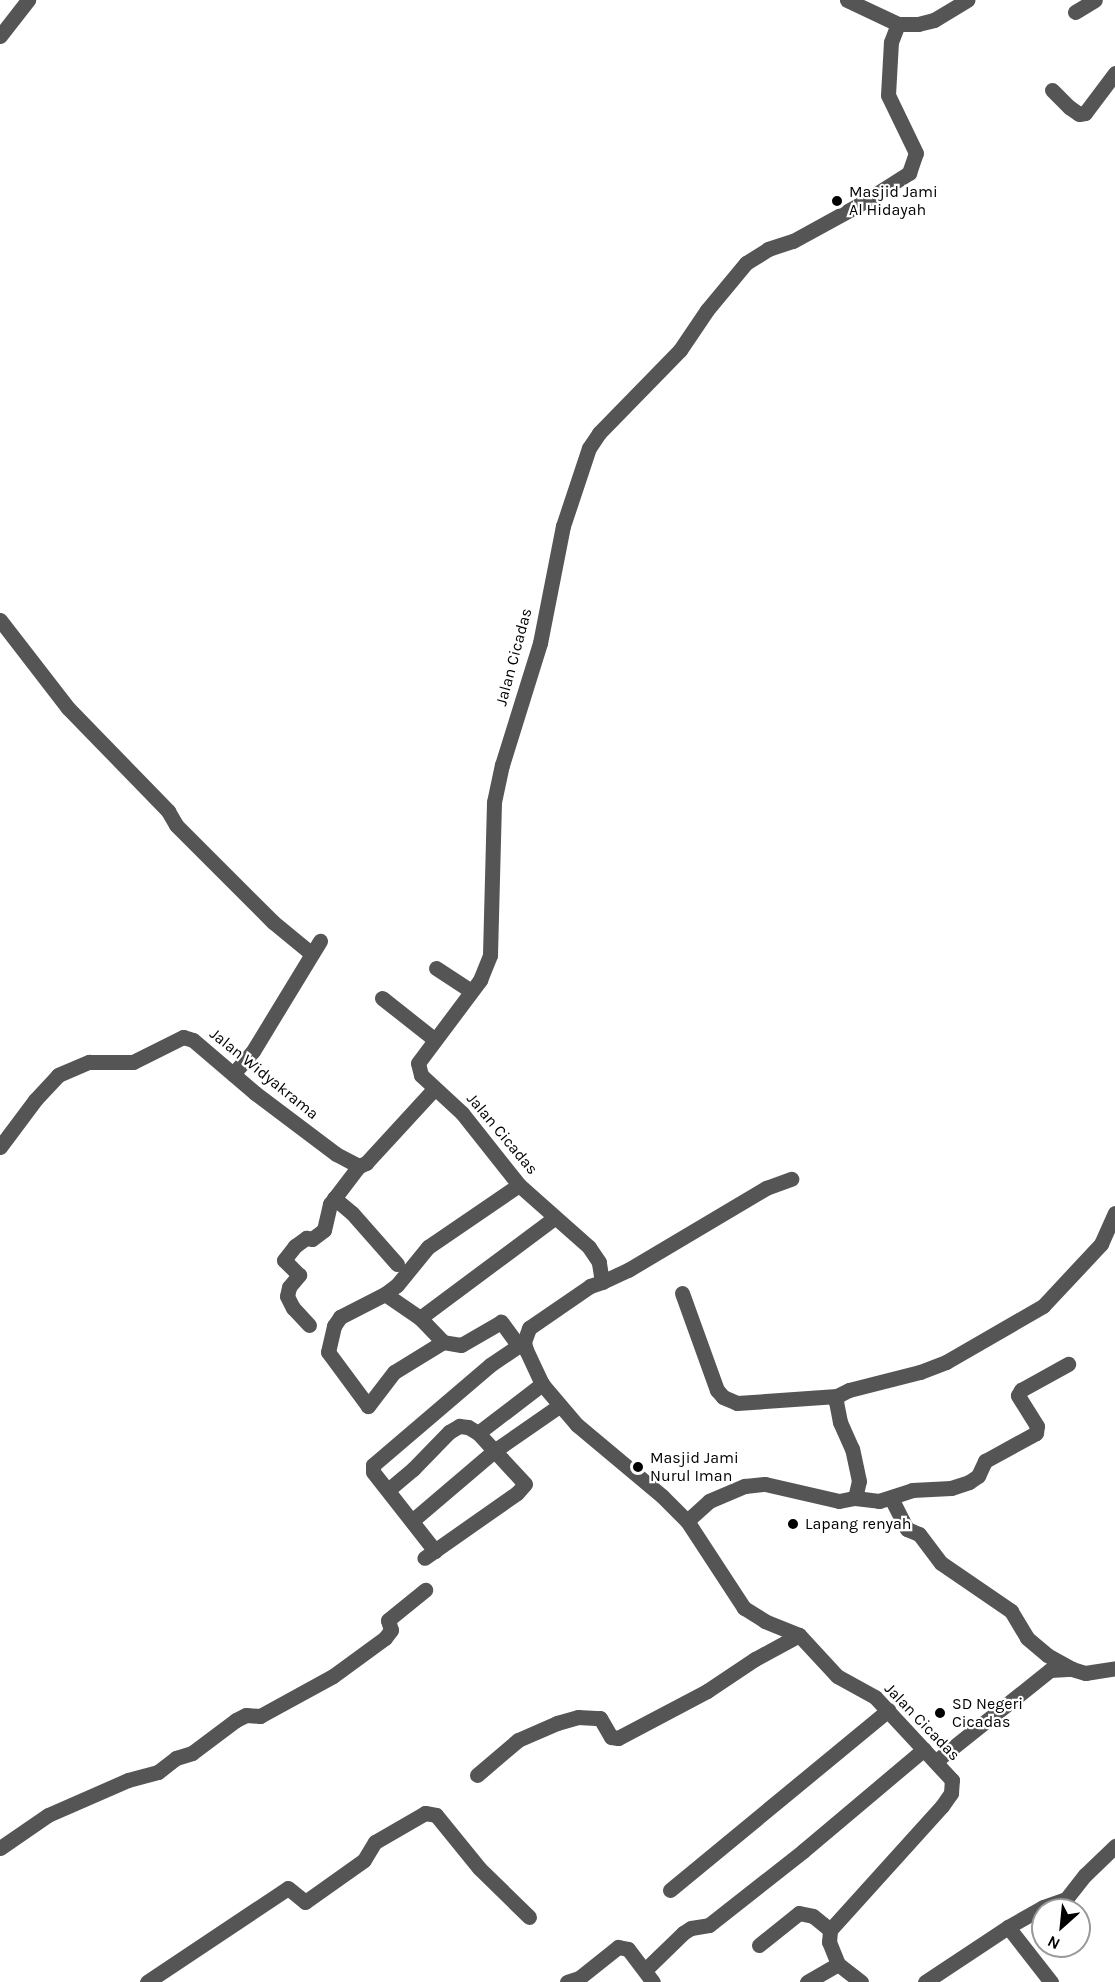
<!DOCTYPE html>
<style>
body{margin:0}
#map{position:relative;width:1115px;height:1982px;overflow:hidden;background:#fff;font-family:Karla,sans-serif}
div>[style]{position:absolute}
.minor>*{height:15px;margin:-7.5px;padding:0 7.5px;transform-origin:7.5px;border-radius:7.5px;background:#555}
.dots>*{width:16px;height:16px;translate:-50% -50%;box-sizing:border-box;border:3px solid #fff;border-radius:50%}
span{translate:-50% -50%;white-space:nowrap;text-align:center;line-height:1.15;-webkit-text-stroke:4.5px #fff;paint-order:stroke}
.poi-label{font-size:16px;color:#000}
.left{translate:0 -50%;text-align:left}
.street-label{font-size:16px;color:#000}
.north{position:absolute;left:1031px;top:1898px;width:60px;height:60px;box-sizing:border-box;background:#fff;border:2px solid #999;border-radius:50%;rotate:207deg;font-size:16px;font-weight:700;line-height:24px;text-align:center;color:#000}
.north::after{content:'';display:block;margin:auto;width:21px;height:27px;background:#000;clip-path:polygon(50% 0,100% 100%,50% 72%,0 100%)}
</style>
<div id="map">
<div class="minor">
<div style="left:847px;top:0;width:56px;rotate:25.2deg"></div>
<div style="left:898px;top:24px;width:20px"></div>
<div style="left:918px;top:24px;width:16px;rotate:-14deg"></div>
<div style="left:934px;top:20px;width:39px;rotate:-31deg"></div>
<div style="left:1075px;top:12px;width:23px;rotate:-31deg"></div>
<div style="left:0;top:36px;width:46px;rotate:-52.1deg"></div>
<div style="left:1052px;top:90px;width:24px;rotate:45deg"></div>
<div style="left:1069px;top:107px;width:12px;rotate:35deg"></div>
<div style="left:1079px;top:114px;width:6px;rotate:-9deg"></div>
<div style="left:1085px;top:113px;width:50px;rotate:-53.1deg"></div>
<div style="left:0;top:620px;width:111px;rotate:52.3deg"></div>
<div style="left:68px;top:708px;width:144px;rotate:45.8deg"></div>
<div style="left:168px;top:811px;width:16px;rotate:60deg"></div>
<div style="left:176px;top:825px;width:137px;rotate:45deg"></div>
<div style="left:273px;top:922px;width:50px;rotate:39.4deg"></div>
<div style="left:436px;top:968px;width:42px;rotate:33.3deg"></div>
<div style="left:382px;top:998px;width:66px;rotate:38.3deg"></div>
<div style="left:233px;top:1074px;width:30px;rotate:-49deg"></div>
<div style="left:253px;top:1051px;width:129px;rotate:-58.7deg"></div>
<div style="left:0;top:1147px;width:59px;rotate:-53.3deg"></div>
<div style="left:35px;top:1100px;width:34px;rotate:-47deg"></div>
<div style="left:58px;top:1075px;width:34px;rotate:-23deg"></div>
<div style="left:89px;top:1062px;width:44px"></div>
<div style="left:133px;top:1062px;width:56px;rotate:-26.6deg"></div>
<div style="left:183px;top:1037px;width:10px;rotate:17deg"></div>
<div style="left:193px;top:1040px;width:82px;rotate:40.5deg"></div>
<div style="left:255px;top:1093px;width:101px;rotate:37deg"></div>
<div style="left:336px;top:1154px;width:26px;rotate:28deg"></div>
<div style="left:359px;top:1166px;width:8px;rotate:-23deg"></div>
<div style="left:366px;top:1163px;width:100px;rotate:-47.4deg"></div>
<div style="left:334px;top:1198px;width:23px;rotate:40deg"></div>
<div style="left:352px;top:1213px;width:68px;rotate:48.6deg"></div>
<div style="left:602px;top:1282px;width:29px;rotate:-25deg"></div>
<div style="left:628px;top:1270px;width:161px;rotate:-30.7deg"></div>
<div style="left:766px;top:1188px;width:27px;rotate:-20deg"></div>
<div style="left:682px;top:1293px;width:103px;rotate:70.2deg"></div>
<div style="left:717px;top:1390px;width:9px;rotate:49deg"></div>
<div style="left:723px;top:1397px;width:15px;rotate:23deg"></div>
<div style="left:737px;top:1403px;width:100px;rotate:-4deg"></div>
<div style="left:385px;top:1294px;width:42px;rotate:34.4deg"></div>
<div style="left:420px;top:1318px;width:33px;rotate:46deg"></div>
<div style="left:420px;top:1318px;width:167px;rotate:-36.7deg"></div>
<div style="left:309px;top:1325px;width:23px;rotate:-133deg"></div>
<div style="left:293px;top:1308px;width:13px;rotate:-117deg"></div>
<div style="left:287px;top:1296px;width:9px;rotate:-77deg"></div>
<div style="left:289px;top:1287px;width:16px;rotate:-50deg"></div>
<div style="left:299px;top:1275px;width:21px;rotate:-135deg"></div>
<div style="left:284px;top:1260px;width:18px;rotate:-52deg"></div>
<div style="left:295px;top:1246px;width:14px;rotate:-36deg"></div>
<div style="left:306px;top:1238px;width:6px;rotate:9deg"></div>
<div style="left:312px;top:1239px;width:15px;rotate:-37deg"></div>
<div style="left:324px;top:1230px;width:27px;rotate:-77deg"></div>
<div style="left:330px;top:1204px;width:48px;rotate:-52.7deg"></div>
<div style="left:518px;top:1345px;width:29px;rotate:-126deg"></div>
<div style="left:501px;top:1322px;width:46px;rotate:150.1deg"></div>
<div style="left:461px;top:1345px;width:18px;rotate:-171deg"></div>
<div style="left:443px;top:1342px;width:57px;rotate:148.5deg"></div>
<div style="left:394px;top:1372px;width:43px;rotate:127.4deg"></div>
<div style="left:368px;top:1406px;width:67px;rotate:-126.5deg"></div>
<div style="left:328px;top:1352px;width:27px;rotate:-77deg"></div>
<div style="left:334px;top:1326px;width:11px;rotate:-56deg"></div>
<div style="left:340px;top:1317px;width:51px;rotate:-27.1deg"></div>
<div style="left:385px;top:1294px;width:15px;rotate:-37deg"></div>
<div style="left:397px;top:1285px;width:49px;rotate:-50.8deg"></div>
<div style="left:428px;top:1247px;width:110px;rotate:-34.3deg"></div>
<div style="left:478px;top:1433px;width:81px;rotate:-37.4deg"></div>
<div style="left:388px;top:1490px;width:33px;rotate:-40deg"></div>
<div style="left:413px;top:1469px;width:52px;rotate:-45.8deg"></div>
<div style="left:449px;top:1432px;width:12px;rotate:-31deg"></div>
<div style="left:459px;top:1426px;width:9px;rotate:6deg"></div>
<div style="left:468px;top:1427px;width:12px;rotate:31deg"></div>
<div style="left:478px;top:1433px;width:69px;rotate:47.3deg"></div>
<div style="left:525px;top:1484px;width:12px;rotate:132deg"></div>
<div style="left:517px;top:1493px;width:113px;rotate:145deg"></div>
<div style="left:855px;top:1498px;width:24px;rotate:7deg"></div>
<div style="left:879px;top:1501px;width:35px;rotate:-18deg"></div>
<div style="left:912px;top:1490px;width:39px;rotate:-3deg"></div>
<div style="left:951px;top:1488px;width:19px;rotate:-18deg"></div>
<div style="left:969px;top:1482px;width:11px;rotate:-34deg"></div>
<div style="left:978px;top:1476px;width:17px;rotate:-65deg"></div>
<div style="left:985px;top:1461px;width:58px;rotate:-28.8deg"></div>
<div style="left:1036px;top:1433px;width:7px;rotate:-82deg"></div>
<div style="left:1037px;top:1426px;width:36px;rotate:-122deg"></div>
<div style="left:1018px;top:1395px;width:6px;rotate:-59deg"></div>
<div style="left:1021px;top:1390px;width:54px;rotate:-29deg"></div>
<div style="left:891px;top:1498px;width:35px;rotate:63deg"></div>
<div style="left:907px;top:1529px;width:13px;rotate:23deg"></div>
<div style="left:919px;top:1534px;width:36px;rotate:53deg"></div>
<div style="left:941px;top:1563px;width:85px;rotate:34.4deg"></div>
<div style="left:1011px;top:1611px;width:31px;rotate:59deg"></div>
<div style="left:1027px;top:1638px;width:26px;rotate:40deg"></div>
<div style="left:1047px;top:1655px;width:29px;rotate:29deg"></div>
<div style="left:413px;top:1520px;width:106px;rotate:-40.4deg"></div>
<div style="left:494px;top:1451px;width:79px;rotate:-34.7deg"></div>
<div style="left:687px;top:1521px;width:30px;rotate:-42deg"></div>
<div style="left:709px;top:1501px;width:39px;rotate:-23deg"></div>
<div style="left:745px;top:1486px;width:20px;rotate:-6deg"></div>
<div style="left:765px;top:1484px;width:76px;rotate:12.9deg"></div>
<div style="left:839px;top:1501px;width:16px;rotate:-11deg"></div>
<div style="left:855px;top:1498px;width:17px;rotate:-77deg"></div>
<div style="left:859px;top:1481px;width:33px;rotate:-102deg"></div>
<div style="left:852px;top:1449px;width:30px;rotate:-114deg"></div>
<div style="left:840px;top:1422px;width:20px;rotate:-101deg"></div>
<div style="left:836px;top:1402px;width:6px;rotate:-81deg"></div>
<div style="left:837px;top:1396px;width:13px;rotate:-27deg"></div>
<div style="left:849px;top:1390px;width:73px;rotate:-14.2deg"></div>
<div style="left:920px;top:1372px;width:28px;rotate:-21deg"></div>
<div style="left:946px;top:1362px;width:112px;rotate:-30deg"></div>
<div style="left:1043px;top:1306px;width:85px;rotate:-46.9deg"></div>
<div style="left:1101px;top:1244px;width:34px;rotate:-66deg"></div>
<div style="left:435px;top:1551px;width:100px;rotate:-128.1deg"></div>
<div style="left:373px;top:1472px;width:7px;rotate:-90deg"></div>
<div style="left:373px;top:1465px;width:154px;rotate:-40.5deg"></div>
<div style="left:490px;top:1365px;width:41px;rotate:-34.1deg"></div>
<div style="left:936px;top:1761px;width:146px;rotate:-38.6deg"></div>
<div style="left:1050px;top:1670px;width:22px;rotate:-3deg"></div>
<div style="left:1072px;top:1669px;width:14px;rotate:17deg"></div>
<div style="left:1085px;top:1673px;width:30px;rotate:-9deg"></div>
<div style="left:477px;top:1775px;width:54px;rotate:-40.5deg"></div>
<div style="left:518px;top:1740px;width:43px;rotate:-23.6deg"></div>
<div style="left:557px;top:1723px;width:22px;rotate:-16deg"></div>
<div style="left:578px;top:1717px;width:22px;rotate:3deg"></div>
<div style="left:600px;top:1718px;width:22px;rotate:60deg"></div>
<div style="left:611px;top:1737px;width:7px;rotate:8deg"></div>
<div style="left:618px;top:1738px;width:101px;rotate:-27.8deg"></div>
<div style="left:707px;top:1691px;width:58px;rotate:-33.7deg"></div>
<div style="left:755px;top:1659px;width:50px;rotate:-28.6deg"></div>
<div style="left:0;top:1848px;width:58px;rotate:-34.5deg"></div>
<div style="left:48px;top:1815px;width:87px;rotate:-23.6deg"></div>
<div style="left:128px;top:1780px;width:31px;rotate:-15deg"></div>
<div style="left:158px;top:1772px;width:23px;rotate:-38deg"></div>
<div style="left:176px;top:1758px;width:17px;rotate:-17deg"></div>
<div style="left:192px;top:1753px;width:55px;rotate:-36.9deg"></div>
<div style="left:236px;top:1720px;width:11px;rotate:-27deg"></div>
<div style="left:246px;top:1715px;width:14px;rotate:4deg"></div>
<div style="left:260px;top:1716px;width:83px;rotate:-28.7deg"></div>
<div style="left:333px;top:1676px;width:64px;rotate:-36.2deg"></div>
<div style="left:385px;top:1638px;width:10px;rotate:-53deg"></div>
<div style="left:391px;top:1630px;width:10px;rotate:-107deg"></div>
<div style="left:388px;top:1620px;width:48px;rotate:-39deg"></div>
<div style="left:670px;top:1890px;width:283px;rotate:-39.5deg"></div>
<div style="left:1008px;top:1927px;width:70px;rotate:52deg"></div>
<div style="left:759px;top:1945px;width:51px;rotate:-38.7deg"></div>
<div style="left:799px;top:1913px;width:14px;rotate:12deg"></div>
<div style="left:813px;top:1916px;width:22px;rotate:39deg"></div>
<div style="left:645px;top:1970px;width:53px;rotate:-44.2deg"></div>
<div style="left:683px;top:1933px;width:9px;rotate:-32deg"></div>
<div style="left:691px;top:1928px;width:18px;rotate:-9deg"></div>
<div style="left:709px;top:1925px;width:120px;rotate:-38.2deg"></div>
<div style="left:803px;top:1851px;width:158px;rotate:-40.1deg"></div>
<div style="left:147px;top:1982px;width:169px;rotate:-33.7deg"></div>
<div style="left:288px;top:1888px;width:22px;rotate:39deg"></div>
<div style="left:305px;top:1902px;width:72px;rotate:-35.4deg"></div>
<div style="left:364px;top:1860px;width:21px;rotate:-59deg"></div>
<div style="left:375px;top:1842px;width:58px;rotate:-30.1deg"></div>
<div style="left:425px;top:1813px;width:11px;rotate:10deg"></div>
<div style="left:436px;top:1815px;width:68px;rotate:50.9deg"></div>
<div style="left:479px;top:1868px;width:70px;rotate:44.4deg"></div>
<div style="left:567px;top:1982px;width:13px;rotate:-18deg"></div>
<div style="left:579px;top:1978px;width:50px;rotate:-38.5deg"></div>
<div style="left:618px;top:1947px;width:10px;rotate:11deg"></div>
<div style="left:628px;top:1949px;width:41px;rotate:52.9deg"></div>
<div style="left:807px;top:1982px;width:36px;rotate:-30deg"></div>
<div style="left:861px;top:1982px;width:29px;rotate:-142deg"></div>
<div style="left:838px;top:1964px;width:24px;rotate:-112deg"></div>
<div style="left:829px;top:1942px;width:12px;rotate:-85deg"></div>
<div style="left:830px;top:1930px;width:167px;rotate:-47.9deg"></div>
<div style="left:942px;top:1806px;width:16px;rotate:-55deg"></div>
<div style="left:951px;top:1793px;width:13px;rotate:-86deg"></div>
<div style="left:952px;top:1780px;width:113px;rotate:-132.9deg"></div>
<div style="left:875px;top:1697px;width:43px;rotate:-151.1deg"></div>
<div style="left:837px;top:1676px;width:56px;rotate:-132.8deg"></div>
<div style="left:799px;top:1635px;width:37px;rotate:-158deg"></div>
<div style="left:765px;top:1621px;width:25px;rotate:-148deg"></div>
<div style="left:744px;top:1608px;width:104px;rotate:-123.2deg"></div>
<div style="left:687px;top:1521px;width:35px;rotate:-135deg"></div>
<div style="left:662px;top:1496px;width:111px;rotate:-140.1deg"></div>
<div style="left:577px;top:1425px;width:54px;rotate:-130.5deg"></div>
<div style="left:542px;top:1384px;width:38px;rotate:-115deg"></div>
<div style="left:526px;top:1350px;width:8px;rotate:-104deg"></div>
<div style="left:524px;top:1342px;width:15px;rotate:-70deg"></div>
<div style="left:529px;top:1328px;width:74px;rotate:-34.5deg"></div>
<div style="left:590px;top:1286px;width:13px;rotate:-18deg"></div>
<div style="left:602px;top:1282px;width:20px;rotate:-99deg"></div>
<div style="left:599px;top:1262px;width:18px;rotate:-124deg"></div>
<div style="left:589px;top:1247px;width:94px;rotate:-138.5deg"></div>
<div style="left:519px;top:1185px;width:92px;rotate:-128.4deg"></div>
<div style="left:462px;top:1113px;width:56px;rotate:-137.2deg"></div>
<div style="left:421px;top:1075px;width:12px;rotate:-104deg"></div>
<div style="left:418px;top:1063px;width:104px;rotate:-53.2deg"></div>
<div style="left:480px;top:980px;width:27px;rotate:-68deg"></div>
<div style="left:490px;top:955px;width:153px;rotate:-88.5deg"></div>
<div style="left:494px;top:802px;width:38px;rotate:-78deg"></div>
<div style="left:502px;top:765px;width:128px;rotate:-72.7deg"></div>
<div style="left:540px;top:643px;width:119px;rotate:-78.9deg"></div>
<div style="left:563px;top:526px;width:82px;rotate:-71.6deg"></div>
<div style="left:589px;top:448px;width:18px;rotate:-56deg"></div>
<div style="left:599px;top:433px;width:116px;rotate:-45.7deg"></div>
<div style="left:680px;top:350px;width:48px;rotate:-56deg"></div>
<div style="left:707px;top:310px;width:61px;rotate:-50.3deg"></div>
<div style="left:746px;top:263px;width:26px;rotate:-32deg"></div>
<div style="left:768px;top:249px;width:26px;rotate:-18deg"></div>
<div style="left:793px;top:241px;width:73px;rotate:-28.7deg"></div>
<div style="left:857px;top:206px;width:62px;rotate:-32.4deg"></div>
<div style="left:909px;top:173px;width:21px;rotate:-71deg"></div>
<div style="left:916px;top:153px;width:64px;rotate:-115.8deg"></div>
<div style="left:888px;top:95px;width:53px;rotate:-86.8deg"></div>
<div style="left:891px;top:42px;width:19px;rotate:-69deg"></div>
<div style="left:925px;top:1982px;width:100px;rotate:-33.5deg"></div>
<div style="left:1008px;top:1927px;width:40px;rotate:-29.7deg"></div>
<div style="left:1043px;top:1907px;width:24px;rotate:-19deg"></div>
<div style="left:1066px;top:1899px;width:31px;rotate:-52deg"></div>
<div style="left:1085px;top:1875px;width:42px;rotate:-44deg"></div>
</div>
<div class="dots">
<div style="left:837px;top:201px;background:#000"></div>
<div style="left:638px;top:1467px;background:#000"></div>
<div style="left:793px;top:1524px;background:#000"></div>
<div style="left:940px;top:1713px;background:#000"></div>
</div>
<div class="poi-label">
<span class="left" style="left:849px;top:201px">Masjid Jami<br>Al Hidayah</span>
<span class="left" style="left:650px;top:1467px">Masjid Jami<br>Nurul Iman</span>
<span class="left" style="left:805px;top:1524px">Lapang renyah</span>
<span class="left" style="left:952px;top:1713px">SD Negeri<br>Cicadas</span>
</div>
<div class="street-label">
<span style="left:514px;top:657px;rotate:-75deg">Jalan Cicadas</span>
<span style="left:264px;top:1074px;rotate:39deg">Jalan Widyakrama</span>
<span style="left:502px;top:1134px;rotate:50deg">Jalan Cicadas</span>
<span style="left:922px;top:1722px;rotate:46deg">Jalan Cicadas</span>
</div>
<div class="north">N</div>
</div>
